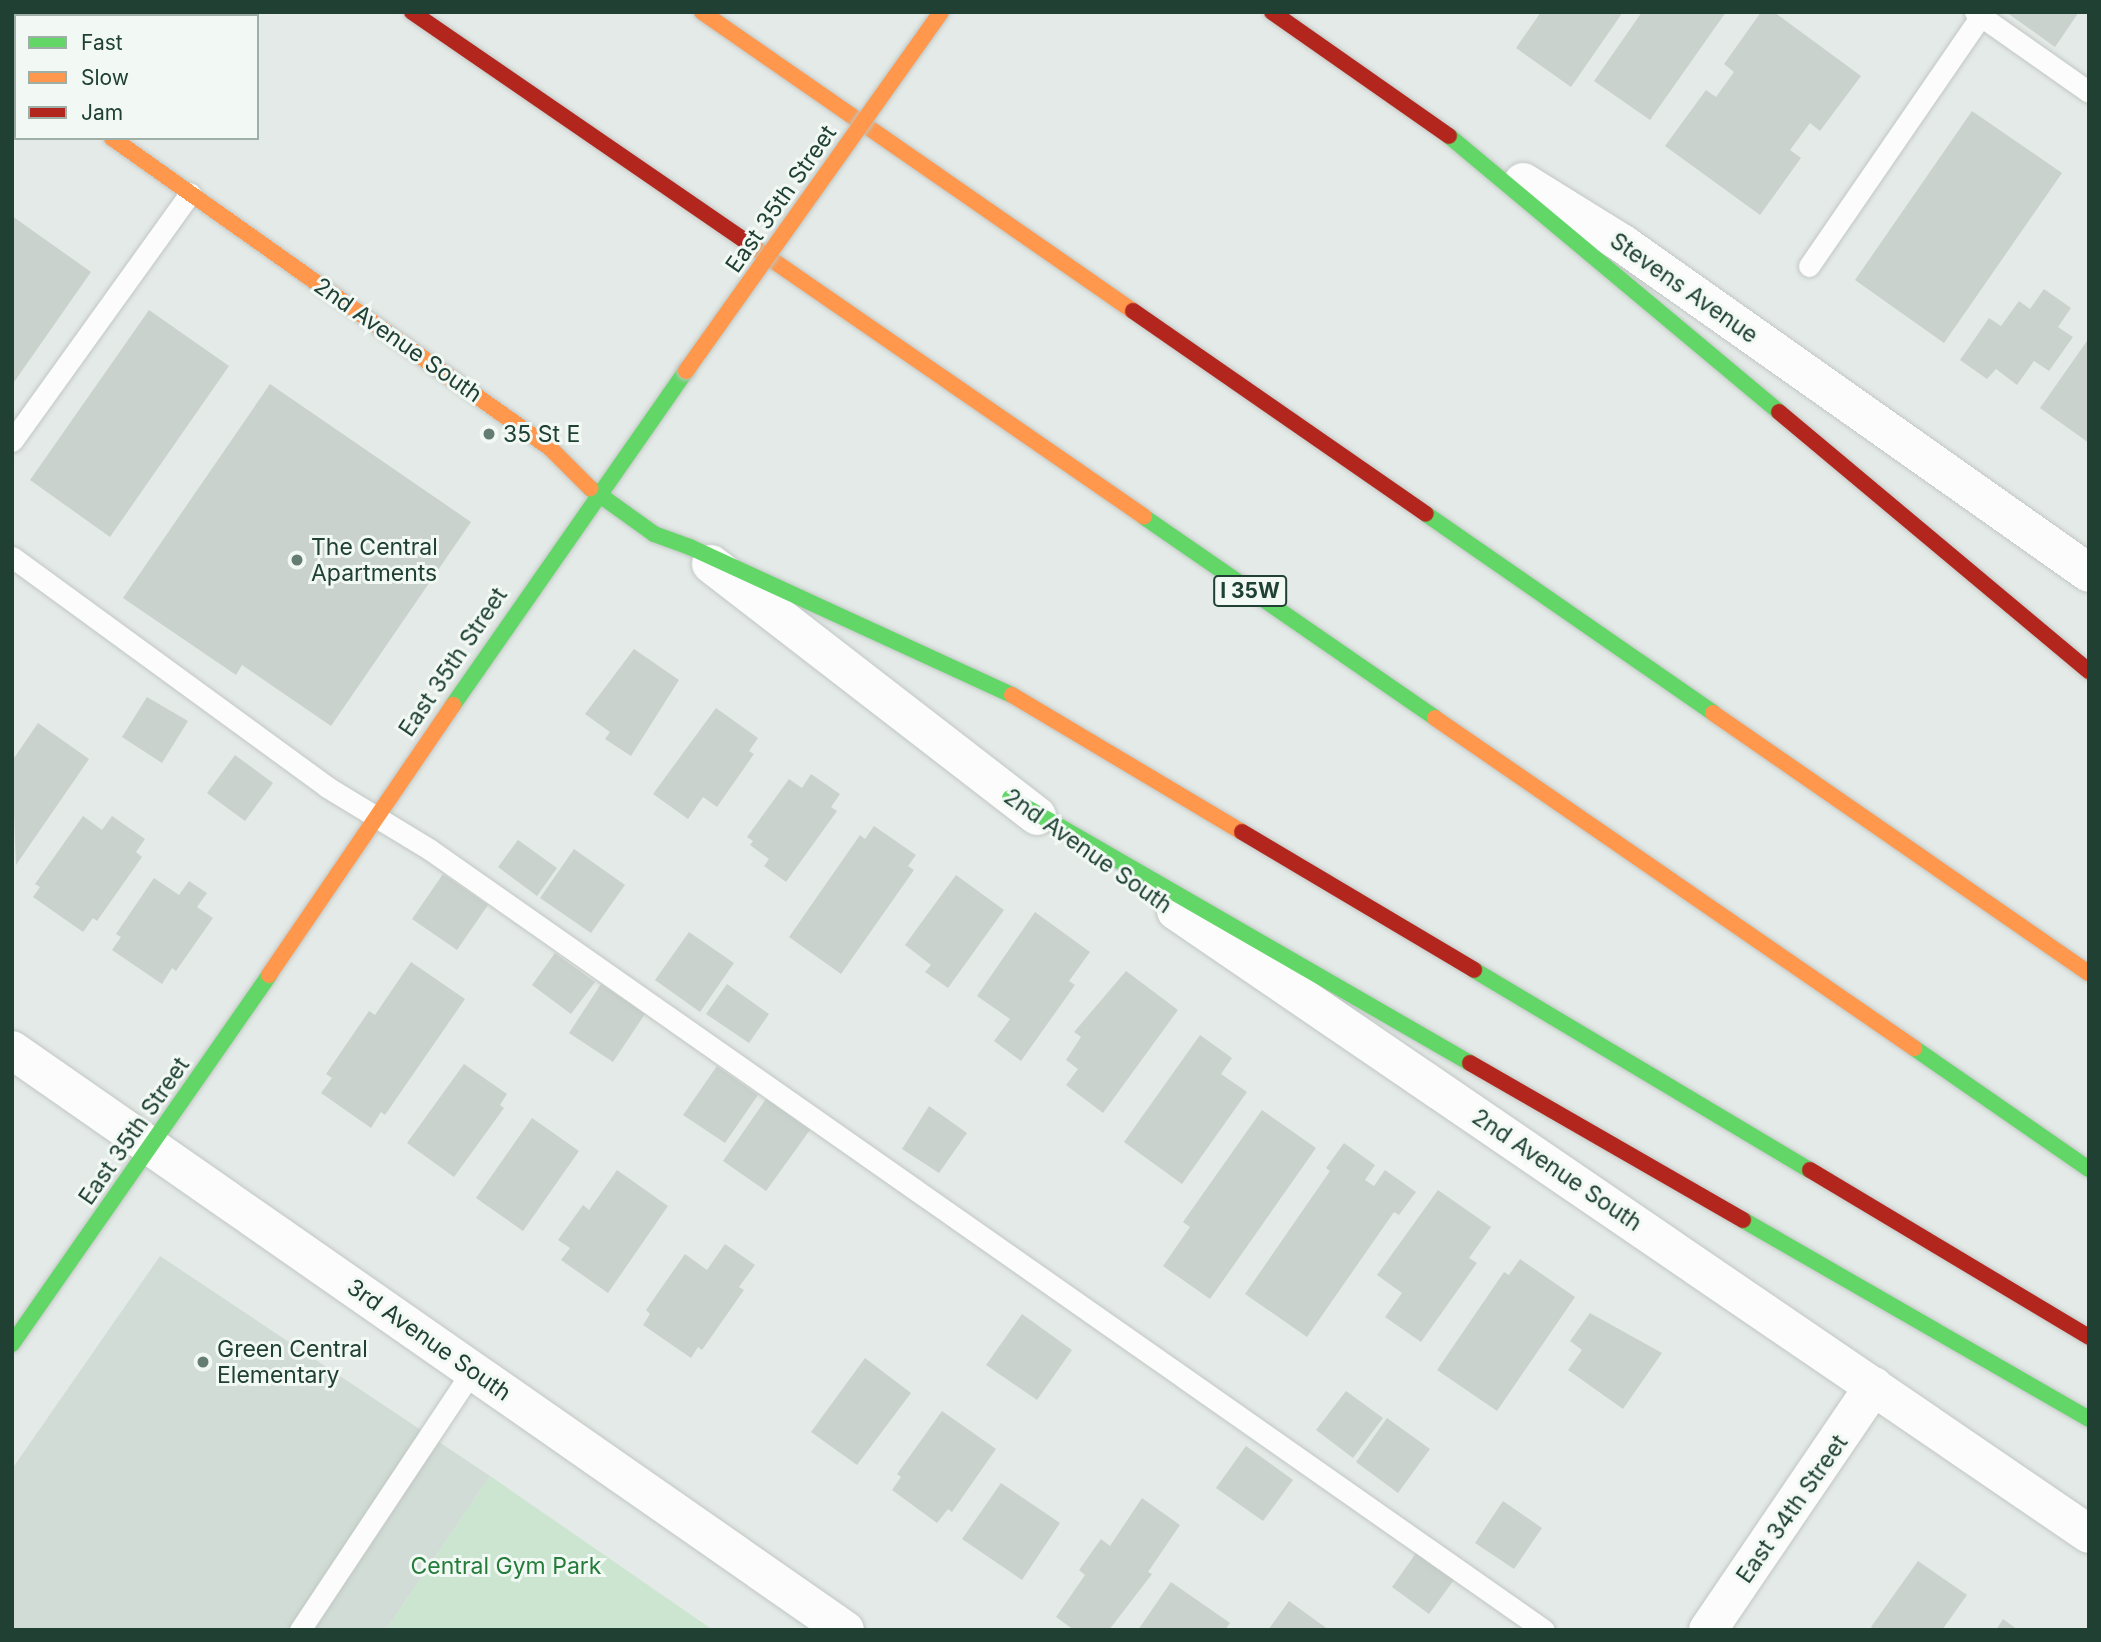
<!DOCTYPE html>
<style>
body{margin:0}
#map{position:relative;width:2101px;height:1642px;overflow:hidden;background:#e4eae7;font-family:Inter,sans-serif}
div>[style]{position:absolute}
.built>*{inset:0;background:#d1dcd6}
.green>*{inset:0;background:#cce5d0}
.building>*{inset:0;background:#cad2ce}
.roads{filter:drop-shadow(0 0 2px #c1c7c4) drop-shadow(0 0 2px #c1c7c4)}
.lane>*{height:21px;margin:-10.5px;padding:0 10.5px;transform-origin:10.5px;border-radius:10.5px;background:#fbfcfb}
.street>*{height:38px;margin:-19px;padding:0 19px;transform-origin:19px;border-radius:19px;background:#fbfcfb}
.fast>*{height:16px;margin:-8px;padding:0 8px;transform-origin:8px;border-radius:8px;background:#63d668}
.slow>*{height:16px;margin:-8px;padding:0 8px;transform-origin:8px;border-radius:8px;background:#ff974d}
.jam>*{height:16px;margin:-8px;padding:0 8px;transform-origin:8px;border-radius:8px;background:#b3261e}
.bridges{filter:drop-shadow(0 0 2px #bdc6c2) drop-shadow(0 0 2px #bdc6c2)}
.slow-bridge>*{height:16px;margin:-8px;padding:0 8px;transform-origin:8px;border-radius:8px;background:#ff974d}
.dots>*{width:19px;height:19px;translate:-50% -50%;box-sizing:border-box;border:4px solid #f2f9f5;border-radius:50%}
span{translate:-50% -50%;white-space:nowrap;text-align:center;line-height:1.15;-webkit-text-stroke:6px #f2f9f5;paint-order:stroke}
.shield-label span{padding:2px 5px;background:#f2f9f5;border:2px solid;border-radius:5px;-webkit-text-stroke-width:0}
.shield-label{font-size:21px;color:#1f4033;font-weight:700}
.street-label{font-size:23px;color:#1f4033}
.poi-label{font-size:23px;color:#1f4033}
.left{translate:0 -50%;text-align:left}
.park-label{font-size:23px;color:#257c3a}
.frame{position:absolute;inset:0;border:14px solid #1f4033;pointer-events:none}
.legend{position:absolute;left:14px;top:14px;width:245px;height:126px;box-sizing:border-box;background:#f2f9f5;border:2px solid #9eafa7;margin:0;padding:9px 12px;list-style:none;font-size:21px;color:#1f4033}
.legend li{display:flex;align-items:center;gap:14px;height:35px}
.legend b{width:35px;border:2px solid #9eafa7}
</style>
<div id="map">
<div class="built">
<div style="clip-path:polygon(160px 1256px,490px 1476px,386px 1630px,12px 1630px,12px 1469px)"></div>
</div>
<div class="green">
<div style="clip-path:polygon(490px 1476px,713px 1630px,386px 1630px)"></div>
</div>
<div class="building">
<div style="clip-path:polygon(1541px 12px,1623px 12px,1571px 87px,1516px 48px)"></div>
<div style="clip-path:polygon(1642px 12px,1726px 12px,1650px 120px,1594px 81px)"></div>
<div style="clip-path:polygon(1761px 12px,1774px 12px,1861px 76px,1820px 131px,1810px 123px,1790px 150px,1801px 158px,1760px 215px,1665px 146px,1706px 90px,1716px 97px,1734px 72px,1724px 64px)"></div>
<div style="clip-path:polygon(2006px 12px,2079px 12px,2055px 47px)"></div>
<div style="clip-path:polygon(1972px 111px,2062px 173px,1944px 343px,1855px 280px)"></div>
<div style="clip-path:polygon(12px 216px,91px 272px,12px 385px)"></div>
<div style="clip-path:polygon(2044px 289px,2071px 308px,2058px 327px,2073px 337px,2049px 371px,2034px 361px,2017px 385px,1996px 369px,1987px 379px,1960px 360px,1989px 318px,2001px 326px,2019px 301px,2030px 309px)"></div>
<div style="clip-path:polygon(149px 310px,229px 366px,110px 537px,30px 480px)"></div>
<div style="clip-path:polygon(2089px 338px,2089px 443px,2040px 408px)"></div>
<div style="clip-path:polygon(270px 384px,471px 522px,331px 726px,242px 665px,236px 675px,123px 598px)"></div>
<div style="clip-path:polygon(634px 649px,679px 680px,631px 756px,605px 739px,610px 732px,585px 714px)"></div>
<div style="clip-path:polygon(147px 697px,188px 721px,162px 763px,122px 737px)"></div>
<div style="clip-path:polygon(716px 708px,758px 738px,749px 751px,754px 754px,717px 807px,703px 797px,688px 819px,653px 794px)"></div>
<div style="clip-path:polygon(38px 723px,89px 759px,16px 865px,12px 761px)"></div>
<div style="clip-path:polygon(235px 755px,273px 783px,245px 821px,207px 793px)"></div>
<div style="clip-path:polygon(811px 774px,840px 794px,831px 807px,837px 811px,786px 882px,764px 866px,769px 859px,750px 845px,753px 841px,747px 837px,789px 779px,802px 788px)"></div>
<div style="clip-path:polygon(83px 816px,102px 830px,112px 816px,145px 839px,136px 852px,142px 857px,97px 921px,93px 918px,83px 932px,33px 897px,40px 887px,35px 884px)"></div>
<div style="clip-path:polygon(874px 826px,916px 855px,908px 866px,914px 870px,841px 974px,789px 937px,860px 835px,865px 839px)"></div>
<div style="clip-path:polygon(518px 840px,557px 868px,537px 896px,498px 867px)"></div>
<div style="clip-path:polygon(574px 849px,625px 885px,591px 933px,540px 898px)"></div>
<div style="clip-path:polygon(443px 874px,488px 905px,457px 950px,412px 919px)"></div>
<div style="clip-path:polygon(956px 875px,1004px 910px,948px 988px,925px 972px,931px 965px,905px 945px)"></div>
<div style="clip-path:polygon(154px 878px,179px 895px,189px 881px,207px 893px,197px 907px,213px 918px,176px 971px,172px 968px,162px 984px,112px 950px,121px 937px,116px 934px)"></div>
<div style="clip-path:polygon(1035px 912px,1090px 952px,1069px 981px,1075px 985px,1021px 1061px,994px 1041px,1010px 1019px,977px 996px)"></div>
<div style="clip-path:polygon(689px 932px,734px 963px,700px 1012px,655px 980px)"></div>
<div style="clip-path:polygon(555px 953px,595px 982px,571px 1014px,532px 985px)"></div>
<div style="clip-path:polygon(411px 962px,465px 999px,385px 1115px,381px 1112px,371px 1128px,321px 1093px,332px 1078px,326px 1074px,369px 1011px,375px 1015px)"></div>
<div style="clip-path:polygon(1126px 971px,1178px 1010px,1103px 1113px,1066px 1085px,1078px 1069px,1066px 1060px,1081px 1037px,1074px 1032px)"></div>
<div style="clip-path:polygon(601px 984px,645px 1014px,613px 1062px,569px 1033px)"></div>
<div style="clip-path:polygon(727px 984px,769px 1014px,749px 1043px,706px 1014px)"></div>
<div style="clip-path:polygon(1200px 1035px,1232px 1058px,1221px 1074px,1247px 1092px,1182px 1184px,1124px 1142px)"></div>
<div style="clip-path:polygon(464px 1064px,507px 1094px,500px 1105px,504px 1108px,454px 1177px,407px 1143px)"></div>
<div style="clip-path:polygon(717px 1066px,758px 1095px,725px 1143px,683px 1115px)"></div>
<div style="clip-path:polygon(766px 1099px,810px 1130px,766px 1191px,723px 1161px)"></div>
<div style="clip-path:polygon(929px 1106px,967px 1133px,939px 1173px,902px 1149px)"></div>
<div style="clip-path:polygon(1262px 1110px,1316px 1148px,1210px 1299px,1163px 1266px,1190px 1227px,1183px 1222px)"></div>
<div style="clip-path:polygon(532px 1118px,579px 1151px,523px 1231px,476px 1198px)"></div>
<div style="clip-path:polygon(1344px 1143px,1375px 1165px,1365px 1180px,1374px 1186px,1385px 1170px,1416px 1192px,1399px 1215px,1394px 1212px,1307px 1337px,1245px 1294px,1330px 1171px,1326px 1168px)"></div>
<div style="clip-path:polygon(617px 1170px,668px 1206px,608px 1293px,561px 1260px,570px 1248px,558px 1240px,583px 1205px,589px 1210px)"></div>
<div style="clip-path:polygon(1438px 1190px,1491px 1227px,1469px 1258px,1477px 1263px,1421px 1342px,1385px 1317px,1402px 1293px,1377px 1275px)"></div>
<div style="clip-path:polygon(725px 1244px,755px 1265px,739px 1287px,744px 1290px,702px 1350px,698px 1347px,691px 1358px,643px 1325px,650px 1314px,646px 1310px,685px 1254px,707px 1270px)"></div>
<div style="clip-path:polygon(1520px 1259px,1575px 1297px,1497px 1411px,1437px 1370px,1504px 1272px,1509px 1275px)"></div>
<div style="clip-path:polygon(1590px 1313px,1662px 1353px,1623px 1409px,1568px 1370px,1582px 1350px,1570px 1341px)"></div>
<div style="clip-path:polygon(1022px 1314px,1072px 1350px,1037px 1400px,986px 1365px)"></div>
<div style="clip-path:polygon(865px 1358px,911px 1393px,857px 1465px,811px 1432px)"></div>
<div style="clip-path:polygon(1346px 1391px,1383px 1418px,1353px 1458px,1316px 1430px)"></div>
<div style="clip-path:polygon(942px 1411px,996px 1449px,952px 1512px,948px 1509px,937px 1523px,892px 1490px,901px 1477px,897px 1474px)"></div>
<div style="clip-path:polygon(1387px 1418px,1430px 1449px,1398px 1493px,1356px 1462px)"></div>
<div style="clip-path:polygon(1246px 1446px,1293px 1480px,1263px 1521px,1216px 1488px)"></div>
<div style="clip-path:polygon(1001px 1483px,1060px 1523px,1022px 1580px,962px 1539px)"></div>
<div style="clip-path:polygon(1142px 1498px,1180px 1525px,1148px 1572px,1152px 1574px,1109px 1630px,1074px 1630px,1056px 1617px,1085px 1575px,1079px 1570px,1101px 1539px,1110px 1546px)"></div>
<div style="clip-path:polygon(1503px 1501px,1542px 1528px,1514px 1569px,1475px 1543px)"></div>
<div style="clip-path:polygon(1421px 1546px,1459px 1573px,1429px 1614px,1392px 1587px)"></div>
<div style="clip-path:polygon(1918px 1561px,1967px 1595px,1942px 1630px,1875px 1630px,1871px 1627px)"></div>
<div style="clip-path:polygon(1171px 1582px,1230px 1623px,1225px 1630px,1138px 1630px)"></div>
<div style="clip-path:polygon(1289px 1601px,1329px 1630px,1268px 1630px)"></div>
<div style="clip-path:polygon(2003px 1619px,2018px 1630px,1996px 1630px)"></div>
</div>
<div class="roads">
<div class="lane">
<div style="left:1975px;top:12px;width:139px;rotate:35.1deg"></div>
<div style="left:1809px;top:266px;width:303px;rotate:-55.5deg"></div>
<div style="left:12px;top:441px;width:305px;rotate:-54.3deg"></div>
<div style="left:12px;top:557px;width:390px;rotate:36.1deg"></div>
<div style="left:327px;top:787px;width:119px;rotate:31.3deg"></div>
<div style="left:429px;top:849px;width:1361px;rotate:35.01deg"></div>
<div style="left:300px;top:1630px;width:311px;rotate:-56.4deg"></div>
</div>
<div class="street">
<div style="left:1523px;top:182px;width:118px;rotate:31.8deg"></div>
<div style="left:1623px;top:244px;width:570px;rotate:35.22deg"></div>
<div style="left:711px;top:564px;width:412px;rotate:37.7deg"></div>
<div style="left:1176px;top:911px;width:1105px;rotate:34.31deg"></div>
<div style="left:12px;top:1050px;width:1015px;rotate:34.85deg"></div>
<div style="left:1708px;top:1630px;width:295px;rotate:-55.8deg"></div>
</div>
<div class="fast">
<div style="left:1449px;top:136px;width:430px;rotate:39.9deg"></div>
<div style="left:590px;top:488px;width:79px;rotate:35.7deg"></div>
<div style="left:654px;top:534px;width:38px;rotate:20deg"></div>
<div style="left:1426px;top:514px;width:349px;rotate:34.7deg"></div>
<div style="left:1144px;top:517px;width:354px;rotate:34.6deg"></div>
<div style="left:690px;top:547px;width:354px;rotate:24.7deg"></div>
<div style="left:453px;top:705px;width:407px;rotate:-55.1deg"></div>
<div style="left:1010px;top:798px;width:531px;rotate:29.95deg"></div>
<div style="left:1474px;top:970px;width:391px;rotate:30.8deg"></div>
<div style="left:1914px;top:1048px;width:213px;rotate:34.7deg"></div>
<div style="left:1743px;top:1220px;width:399px;rotate:29.9deg"></div>
<div style="left:12px;top:1344px;width:450px;rotate:-55.1deg"></div>
</div>
<div class="slow">
<div style="left:702px;top:12px;width:525px;rotate:34.75deg"></div>
<div style="left:12px;top:68px;width:4px;rotate:27deg"></div>
<div style="left:112px;top:138px;width:537px;rotate:35.29deg"></div>
<div style="left:550px;top:448px;width:57px;rotate:45deg"></div>
<div style="left:749px;top:244px;width:480px;rotate:34.6deg"></div>
<div style="left:1012px;top:695px;width:268px;rotate:30.8deg"></div>
<div style="left:1713px;top:713px;width:457px;rotate:34.7deg"></div>
<div style="left:1435px;top:718px;width:582px;rotate:34.56deg"></div>
<div style="left:269px;top:975px;width:327px;rotate:-55.7deg"></div>
</div>
<div class="jam">
<div style="left:412px;top:12px;width:409px;rotate:34.5deg"></div>
<div style="left:1272px;top:12px;width:216px;rotate:35deg"></div>
<div style="left:1133px;top:311px;width:356px;rotate:34.7deg"></div>
<div style="left:1779px;top:412px;width:404px;rotate:39.9deg"></div>
<div style="left:1242px;top:832px;width:270px;rotate:30.7deg"></div>
<div style="left:1470px;top:1063px;width:315px;rotate:29.9deg"></div>
<div style="left:1810px;top:1170px;width:325px;rotate:30.9deg"></div>
</div>
</div>
<div class="bridges">
<div class="slow-bridge">
<div style="left:686px;top:371px;width:440px;rotate:-54.6deg"></div>
</div>
</div>
<div class="dots">
<div style="left:489px;top:434px;background:#647c72"></div>
<div style="left:297px;top:560px;background:#647c72"></div>
<div style="left:203px;top:1362px;background:#647c72"></div>
</div>
<div class="shield-label">
<span style="left:1250px;top:591px">I 35W</span>
</div>
<div class="street-label">
<span style="left:781px;top:199px;rotate:-55deg">East 35th Street</span>
<span style="left:1684px;top:288px;rotate:35deg">Stevens Avenue</span>
<span style="left:398px;top:340px;rotate:35deg">2nd Avenue South</span>
<span style="left:453px;top:662px;rotate:-56deg">East 35th Street</span>
<span style="left:1088px;top:851px;rotate:35deg">2nd Avenue South</span>
<span style="left:134px;top:1131px;rotate:-55deg">East 35th Street</span>
<span style="left:1557px;top:1170px;rotate:34deg">2nd Avenue South</span>
<span style="left:429px;top:1340px;rotate:35deg">3rd Avenue South</span>
<span style="left:1792px;top:1509px;rotate:-55deg">East 34th Street</span>
</div>
<div class="poi-label">
<span class="left" style="left:503px;top:434px">35 St E</span>
<span class="left" style="left:311px;top:560px">The Central<br>Apartments</span>
<span class="left" style="left:217px;top:1362px">Green Central<br>Elementary</span>
</div>
<div class="park-label">
<span style="left:506px;top:1566px">Central Gym Park</span>
</div>
<div class="frame"></div>
<ul class="legend">
<li><b style="height:9px;background:#63d668"></b>Fast</li>
<li><b style="height:9px;background:#ff974d"></b>Slow</li>
<li><b style="height:9px;background:#b3261e"></b>Jam</li>
</ul>
</div>
